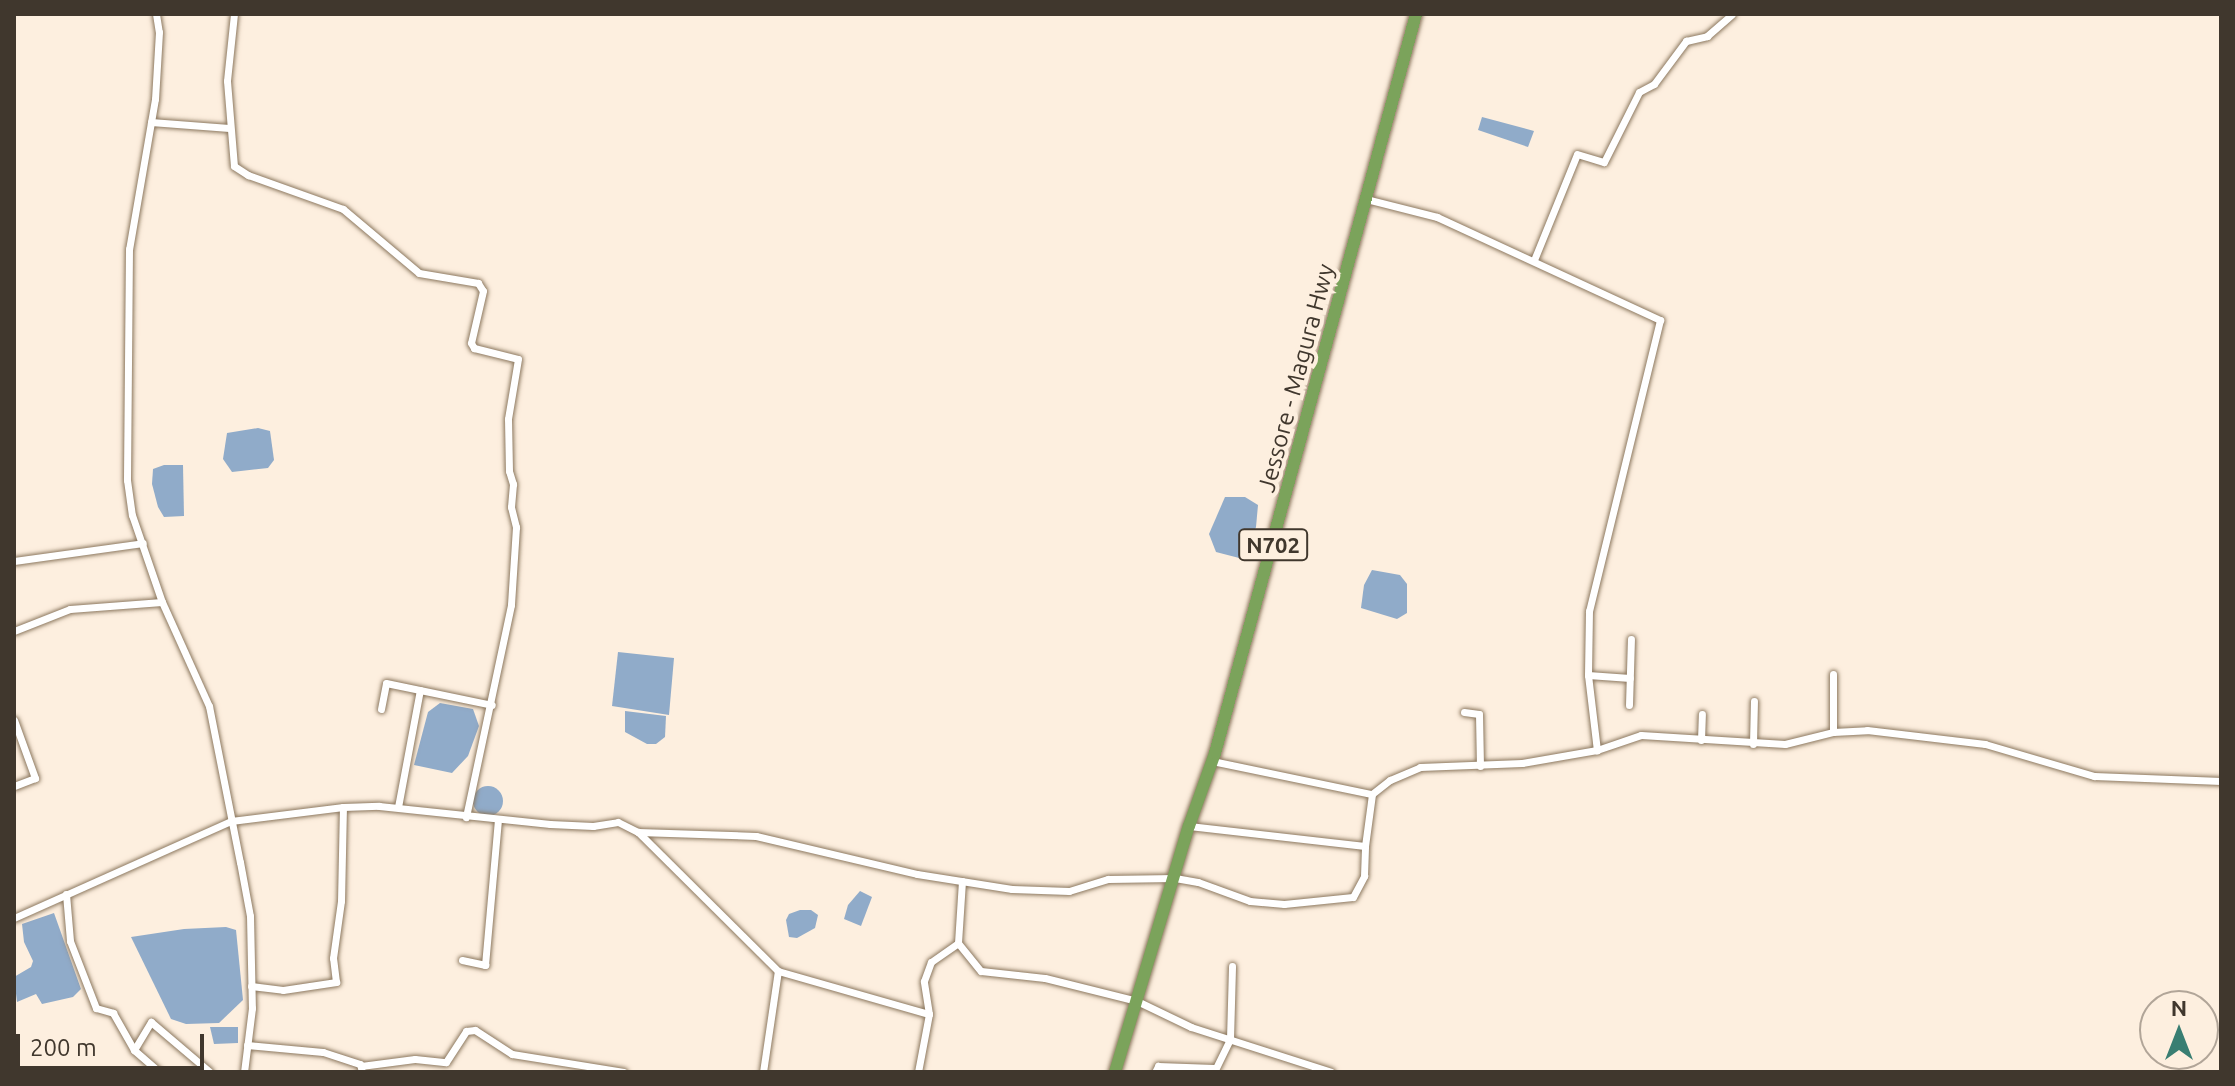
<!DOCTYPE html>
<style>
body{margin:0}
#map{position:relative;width:2235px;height:1086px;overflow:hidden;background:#fdefdf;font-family:Ubuntu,sans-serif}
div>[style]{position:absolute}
.water>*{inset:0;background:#90abc9}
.round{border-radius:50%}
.roads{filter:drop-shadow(0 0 2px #8c785f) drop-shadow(0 0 2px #8c785f)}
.street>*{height:7px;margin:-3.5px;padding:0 3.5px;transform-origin:3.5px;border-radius:3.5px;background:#fff}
.highway>*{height:12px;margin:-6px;padding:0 6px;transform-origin:6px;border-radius:6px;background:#7ba35b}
span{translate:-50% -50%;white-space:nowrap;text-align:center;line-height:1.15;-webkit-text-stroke:8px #fdefdf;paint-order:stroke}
.shield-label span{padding:2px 6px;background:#fdefdf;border:2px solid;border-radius:6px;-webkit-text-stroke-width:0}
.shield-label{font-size:22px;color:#40372d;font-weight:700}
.street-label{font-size:24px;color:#40372d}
.frame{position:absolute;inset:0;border:16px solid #40372d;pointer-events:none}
.north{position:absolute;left:2139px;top:990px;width:80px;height:80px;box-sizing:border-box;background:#fdefdf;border:2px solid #b1a598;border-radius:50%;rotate:0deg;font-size:22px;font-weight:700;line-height:32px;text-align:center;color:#40372d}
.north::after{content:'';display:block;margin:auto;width:28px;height:36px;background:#397e72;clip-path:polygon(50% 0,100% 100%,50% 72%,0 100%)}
.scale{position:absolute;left:16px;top:1034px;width:188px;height:36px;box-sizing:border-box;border:4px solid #40372d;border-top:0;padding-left:10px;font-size:24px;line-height:28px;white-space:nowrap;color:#40372d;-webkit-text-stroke:6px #fdefdf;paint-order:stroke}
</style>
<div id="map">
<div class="water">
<div style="clip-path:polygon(1482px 117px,1534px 131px,1528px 147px,1478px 130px)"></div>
<div style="clip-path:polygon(258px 428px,270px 431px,274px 460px,268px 468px,232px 472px,223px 459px,227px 433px)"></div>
<div style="clip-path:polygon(164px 465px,183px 465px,184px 516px,164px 517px,158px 507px,152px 484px,153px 469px)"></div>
<div style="clip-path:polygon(1225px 497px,1245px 497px,1258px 505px,1256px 527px,1243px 559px,1216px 552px,1209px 534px)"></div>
<div style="clip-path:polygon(1372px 570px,1400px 575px,1407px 584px,1407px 613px,1397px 619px,1361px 608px,1364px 585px)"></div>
<div style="clip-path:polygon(618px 652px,674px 658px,669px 715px,612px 706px)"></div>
<div style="clip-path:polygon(440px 703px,473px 709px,479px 726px,468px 756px,452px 773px,414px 765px,428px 712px)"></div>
<div style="clip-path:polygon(625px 711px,666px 716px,665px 737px,656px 744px,647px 744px,625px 732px)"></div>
<div class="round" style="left:473px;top:786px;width:30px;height:30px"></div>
<div style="clip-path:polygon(860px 891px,872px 897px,861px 926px,844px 919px,848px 905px)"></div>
<div style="clip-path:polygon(800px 910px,811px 910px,818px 915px,815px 928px,797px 938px,789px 937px,786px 920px,789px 914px)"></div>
<div style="clip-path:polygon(54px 913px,81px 989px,73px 997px,42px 1004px,36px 994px,17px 1002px,14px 977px,31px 967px,33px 961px,24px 942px,22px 924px)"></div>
<div style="clip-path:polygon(226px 927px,236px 930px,243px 1000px,219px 1023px,186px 1024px,171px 1019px,131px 937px,184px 929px)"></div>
<div style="clip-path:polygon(210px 1027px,238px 1027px,238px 1043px,214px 1044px)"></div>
</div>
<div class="roads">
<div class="street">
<div style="left:156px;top:14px;width:18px;rotate:81deg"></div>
<div style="left:159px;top:32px;width:67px;rotate:93.4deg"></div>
<div style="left:155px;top:99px;width:152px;rotate:99.8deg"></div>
<div style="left:129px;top:249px;width:231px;rotate:90.5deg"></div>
<div style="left:127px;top:480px;width:35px;rotate:82deg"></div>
<div style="left:132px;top:515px;width:92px;rotate:71deg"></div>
<div style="left:162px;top:602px;width:114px;rotate:65.7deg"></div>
<div style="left:209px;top:706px;width:159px;rotate:78.8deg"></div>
<div style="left:240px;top:862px;width:55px;rotate:79.5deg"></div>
<div style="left:250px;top:916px;width:92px;rotate:88.8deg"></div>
<div style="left:252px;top:1008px;width:64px;rotate:97.1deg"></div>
<div style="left:234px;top:14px;width:67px;rotate:96deg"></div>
<div style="left:227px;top:81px;width:85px;rotate:85.3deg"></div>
<div style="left:234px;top:166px;width:17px;rotate:33deg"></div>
<div style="left:248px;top:175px;width:101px;rotate:19.7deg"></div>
<div style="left:343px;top:209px;width:99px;rotate:40.1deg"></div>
<div style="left:419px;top:273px;width:60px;rotate:9.6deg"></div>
<div style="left:478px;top:283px;width:9px;rotate:58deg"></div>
<div style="left:483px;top:291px;width:53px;rotate:103deg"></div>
<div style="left:471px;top:343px;width:6px;rotate:59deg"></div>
<div style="left:474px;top:348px;width:45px;rotate:14deg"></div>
<div style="left:518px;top:359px;width:61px;rotate:99.5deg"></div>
<div style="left:508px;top:419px;width:52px;rotate:88.9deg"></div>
<div style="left:509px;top:471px;width:14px;rotate:73deg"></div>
<div style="left:513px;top:484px;width:23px;rotate:95deg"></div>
<div style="left:511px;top:507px;width:21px;rotate:76deg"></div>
<div style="left:516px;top:527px;width:78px;rotate:93.7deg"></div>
<div style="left:511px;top:605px;width:217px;rotate:102deg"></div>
<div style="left:151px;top:122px;width:78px;rotate:4.4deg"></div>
<div style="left:1366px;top:199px;width:73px;rotate:14.2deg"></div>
<div style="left:1437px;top:217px;width:246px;rotate:24.8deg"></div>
<div style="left:1660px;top:320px;width:300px;rotate:103.7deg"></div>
<div style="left:1589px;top:611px;width:64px;rotate:90.9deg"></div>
<div style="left:1588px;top:675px;width:76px;rotate:83.2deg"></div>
<div style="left:1534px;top:260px;width:114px;rotate:-67.9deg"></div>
<div style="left:1577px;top:154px;width:28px;rotate:17deg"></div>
<div style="left:1604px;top:162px;width:78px;rotate:-63.4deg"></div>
<div style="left:1639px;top:92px;width:17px;rotate:-28deg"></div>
<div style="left:1654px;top:84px;width:54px;rotate:-53.3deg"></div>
<div style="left:1686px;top:41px;width:22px;rotate:-13deg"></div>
<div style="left:1707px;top:36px;width:33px;rotate:-41deg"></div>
<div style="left:14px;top:561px;width:130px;rotate:-7.9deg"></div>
<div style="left:14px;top:631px;width:60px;rotate:-21.4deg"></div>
<div style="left:70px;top:609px;width:92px;rotate:-4.4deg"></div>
<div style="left:1833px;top:674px;width:58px;rotate:90deg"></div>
<div style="left:1588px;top:675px;width:42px;rotate:4.1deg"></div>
<div style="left:1629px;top:705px;width:66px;rotate:-88.3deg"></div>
<div style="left:381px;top:709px;width:26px;rotate:-79deg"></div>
<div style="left:386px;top:683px;width:108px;rotate:11.7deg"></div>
<div style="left:1464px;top:712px;width:15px;rotate:8deg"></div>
<div style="left:1479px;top:714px;width:52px;rotate:88.9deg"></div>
<div style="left:14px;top:720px;width:62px;rotate:70.1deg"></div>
<div style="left:35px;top:778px;width:22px;rotate:159deg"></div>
<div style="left:1701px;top:740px;width:26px;rotate:-88deg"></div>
<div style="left:1753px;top:744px;width:43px;rotate:-88.7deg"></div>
<div style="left:1212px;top:761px;width:163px;rotate:11.7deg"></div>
<div style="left:398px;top:807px;width:119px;rotate:-79.4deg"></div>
<div style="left:1189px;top:826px;width:177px;rotate:6.5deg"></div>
<div style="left:1365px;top:846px;width:52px;rotate:-82.3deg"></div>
<div style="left:1372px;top:794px;width:23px;rotate:-38deg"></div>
<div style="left:1390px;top:780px;width:33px;rotate:-23deg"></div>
<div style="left:1420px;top:767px;width:102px;rotate:-2.2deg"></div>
<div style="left:1522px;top:763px;width:76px;rotate:-9.8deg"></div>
<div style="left:1597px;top:750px;width:46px;rotate:-18.8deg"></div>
<div style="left:1641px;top:735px;width:144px;rotate:3.6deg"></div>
<div style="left:1785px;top:744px;width:49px;rotate:-14deg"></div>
<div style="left:1833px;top:732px;width:34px;rotate:-3deg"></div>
<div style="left:1867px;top:730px;width:119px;rotate:6.8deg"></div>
<div style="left:1985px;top:744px;width:114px;rotate:16.4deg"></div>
<div style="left:2094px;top:776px;width:127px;rotate:2.3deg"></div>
<div style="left:638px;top:832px;width:197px;rotate:44.8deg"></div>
<div style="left:778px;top:971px;width:157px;rotate:15.9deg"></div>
<div style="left:929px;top:1014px;width:33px;rotate:-99deg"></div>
<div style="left:924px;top:981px;width:20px;rotate:-70deg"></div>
<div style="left:931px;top:962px;width:33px;rotate:-35deg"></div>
<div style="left:962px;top:881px;width:62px;rotate:93.7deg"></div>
<div style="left:958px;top:943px;width:36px;rotate:51deg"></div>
<div style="left:981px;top:971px;width:64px;rotate:6.2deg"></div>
<div style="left:1045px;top:978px;width:95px;rotate:14deg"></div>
<div style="left:1137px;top:1001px;width:60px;rotate:25.7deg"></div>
<div style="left:1191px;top:1027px;width:147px;rotate:17.8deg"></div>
<div style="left:66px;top:894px;width:47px;rotate:85.1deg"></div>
<div style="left:70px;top:941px;width:72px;rotate:68.8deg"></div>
<div style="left:96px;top:1008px;width:18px;rotate:16deg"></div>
<div style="left:113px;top:1013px;width:43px;rotate:60.4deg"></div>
<div style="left:134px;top:1050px;width:33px;rotate:41deg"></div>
<div style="left:14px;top:918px;width:238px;rotate:-24.1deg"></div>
<div style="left:231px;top:821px;width:113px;rotate:-7.1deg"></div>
<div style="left:343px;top:807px;width:36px;rotate:-2deg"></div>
<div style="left:379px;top:806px;width:172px;rotate:6deg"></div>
<div style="left:550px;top:824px;width:43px;rotate:2.7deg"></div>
<div style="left:593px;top:826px;width:25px;rotate:-9deg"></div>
<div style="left:618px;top:822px;width:22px;rotate:27deg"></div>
<div style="left:638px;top:832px;width:118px;rotate:1.9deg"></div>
<div style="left:756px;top:836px;width:165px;rotate:13.3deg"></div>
<div style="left:917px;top:874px;width:96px;rotate:9deg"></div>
<div style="left:1012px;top:889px;width:57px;rotate:2deg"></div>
<div style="left:1069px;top:891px;width:41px;rotate:-17.1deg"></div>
<div style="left:1108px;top:879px;width:67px;rotate:-0.9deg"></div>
<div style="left:1175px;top:878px;width:23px;rotate:10deg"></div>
<div style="left:1198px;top:882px;width:55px;rotate:20.1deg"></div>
<div style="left:1250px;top:901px;width:34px;rotate:5deg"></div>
<div style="left:1284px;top:904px;width:69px;rotate:-5.8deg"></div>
<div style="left:1353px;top:897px;width:24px;rotate:-62deg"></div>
<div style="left:1364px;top:876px;width:30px;rotate:-88deg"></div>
<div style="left:462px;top:960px;width:24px;rotate:12deg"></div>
<div style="left:485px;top:965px;width:146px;rotate:-84.9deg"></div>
<div style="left:251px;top:986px;width:32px;rotate:7deg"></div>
<div style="left:283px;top:990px;width:54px;rotate:-8.6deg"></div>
<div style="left:336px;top:982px;width:24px;rotate:-97deg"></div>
<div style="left:333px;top:958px;width:58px;rotate:-82deg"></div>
<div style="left:341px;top:901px;width:94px;rotate:-88.8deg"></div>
<div style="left:247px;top:1045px;width:76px;rotate:5.3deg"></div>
<div style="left:323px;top:1052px;width:39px;rotate:18deg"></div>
<div style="left:360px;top:1064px;width:8px;rotate:76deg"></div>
<div style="left:134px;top:1050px;width:33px;rotate:-59deg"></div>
<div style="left:151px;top:1022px;width:77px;rotate:40.3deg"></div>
<div style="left:361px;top:1066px;width:54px;rotate:-7.4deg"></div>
<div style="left:415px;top:1059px;width:31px;rotate:6deg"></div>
<div style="left:446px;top:1062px;width:37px;rotate:-57deg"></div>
<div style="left:466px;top:1031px;width:9px;rotate:-6deg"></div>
<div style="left:475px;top:1030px;width:44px;rotate:33deg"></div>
<div style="left:512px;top:1054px;width:113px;rotate:9.1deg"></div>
<div style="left:763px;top:1072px;width:102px;rotate:-81.6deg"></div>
<div style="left:918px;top:1072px;width:59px;rotate:-79.3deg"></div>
<div style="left:1155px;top:1072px;width:7px;rotate:-63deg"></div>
<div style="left:1158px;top:1066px;width:56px;rotate:2deg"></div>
<div style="left:1214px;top:1072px;width:37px;rotate:-64deg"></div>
<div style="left:1230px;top:1039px;width:73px;rotate:-88.4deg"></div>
</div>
<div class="highway">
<div style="left:1115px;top:1072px;width:257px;rotate:-73.3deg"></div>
<div style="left:1189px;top:826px;width:77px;rotate:-70.4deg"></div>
<div style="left:1215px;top:753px;width:766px;rotate:-74.78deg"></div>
</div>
</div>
<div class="shield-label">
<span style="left:1273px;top:545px">N702</span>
</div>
<div class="street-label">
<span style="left:1296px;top:378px;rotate:-75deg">Jessore - Magura Hwy</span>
</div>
<div class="frame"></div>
<div class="north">N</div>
<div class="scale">200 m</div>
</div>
